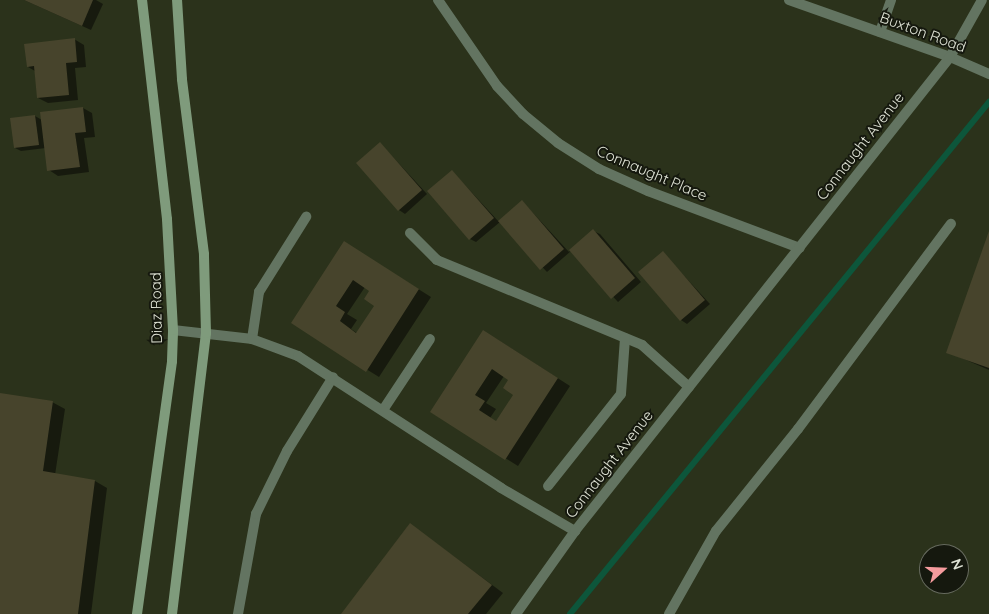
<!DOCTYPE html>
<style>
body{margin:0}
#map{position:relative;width:989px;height:614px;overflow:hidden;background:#2b321b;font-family:Quicksand,sans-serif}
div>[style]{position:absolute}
.shadow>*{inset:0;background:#0007}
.stream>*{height:6px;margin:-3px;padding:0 3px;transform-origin:3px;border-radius:3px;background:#0d563b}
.building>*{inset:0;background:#47442c}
.lane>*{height:10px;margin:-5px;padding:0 5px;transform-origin:5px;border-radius:5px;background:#637461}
.street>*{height:10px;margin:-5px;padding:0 5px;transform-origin:5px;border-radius:5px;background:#637461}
.secondary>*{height:10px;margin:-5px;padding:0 5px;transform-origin:5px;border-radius:5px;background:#7f9b7c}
span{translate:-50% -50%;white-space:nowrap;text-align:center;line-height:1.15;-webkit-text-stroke:4px #15180e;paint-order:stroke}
.street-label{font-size:15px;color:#e0e4d6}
.north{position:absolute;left:919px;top:544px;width:50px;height:50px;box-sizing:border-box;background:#15180e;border:1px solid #666a5e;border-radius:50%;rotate:70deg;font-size:14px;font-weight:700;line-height:20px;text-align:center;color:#e0e4d6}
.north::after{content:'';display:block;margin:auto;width:18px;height:22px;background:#f59b9d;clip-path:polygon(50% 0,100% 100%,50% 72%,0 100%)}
</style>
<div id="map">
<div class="shadow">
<div style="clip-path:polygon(24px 0,96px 0,103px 4px,91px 30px)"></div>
<div style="clip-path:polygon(74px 39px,84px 45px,86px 67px,75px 68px,78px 100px,48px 103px,38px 98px,35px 71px,28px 67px)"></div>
<div style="clip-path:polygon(83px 108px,92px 113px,95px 137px,84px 138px,89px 172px,58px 176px,49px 170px,46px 148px,21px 151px,15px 148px,35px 116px,42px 120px)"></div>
<div style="clip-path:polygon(380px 143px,427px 194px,405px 214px,399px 210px)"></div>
<div style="clip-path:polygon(452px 171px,499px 222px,522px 201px,569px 252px,593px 231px,600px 234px,641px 282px,618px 302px,571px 251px,547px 272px,500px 222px,476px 242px,470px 239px)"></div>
<div style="clip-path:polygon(989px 234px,989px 370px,948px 352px)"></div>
<div style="clip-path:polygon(evenodd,356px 250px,431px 297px,379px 377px,292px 323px,356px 250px,365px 287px,371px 291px,376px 306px,357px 333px,351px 329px,357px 320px,347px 314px,365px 287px)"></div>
<div style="clip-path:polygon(663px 253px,710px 304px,687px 324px,681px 320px)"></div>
<div style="clip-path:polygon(evenodd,495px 338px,570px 386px,518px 466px,431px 412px,495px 338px,504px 376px,510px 380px,515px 394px,496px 422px,490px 418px,496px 409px,486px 403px,504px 376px)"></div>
<div style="clip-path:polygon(0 395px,52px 402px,65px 409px,55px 475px,95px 481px,107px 488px,91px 614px,0 614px)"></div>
<div style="clip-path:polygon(410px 524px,503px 593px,486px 614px,342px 614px)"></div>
</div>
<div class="stream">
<div style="left:570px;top:614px;width:662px;rotate:-50.7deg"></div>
</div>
<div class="building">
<div style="clip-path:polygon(24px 0,93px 0,82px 26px)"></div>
<div style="clip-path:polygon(75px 38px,77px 62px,66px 63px,69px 95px,37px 98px,34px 66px,27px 67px,24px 44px)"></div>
<div style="clip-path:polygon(83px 107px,86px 132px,75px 133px,80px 167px,47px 171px,40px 112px)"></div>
<div style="clip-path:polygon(35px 115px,39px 145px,14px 148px,10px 118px)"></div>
<div style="clip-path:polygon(380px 142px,422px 190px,398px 211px,356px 163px)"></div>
<div style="clip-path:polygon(452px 170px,494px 218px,469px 240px,427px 191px)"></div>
<div style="clip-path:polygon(522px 200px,564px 249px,540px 270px,498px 221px)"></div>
<div style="clip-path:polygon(593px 229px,635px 278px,611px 299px,569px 250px)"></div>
<div style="clip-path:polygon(989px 231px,989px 368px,946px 353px)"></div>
<div style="clip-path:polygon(evenodd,344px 241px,419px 289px,366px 372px,291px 323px,344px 241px,353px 280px,369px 291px,364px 299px,374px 306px,356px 333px,340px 321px,345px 312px,336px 306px,353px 280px)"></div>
<div style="clip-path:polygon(663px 251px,705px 300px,680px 321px,638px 272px)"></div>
<div style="clip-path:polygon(evenodd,483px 330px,558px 378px,505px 460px,430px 412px,483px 330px,492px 369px,508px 380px,503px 388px,513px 395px,496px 421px,479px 410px,485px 401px,475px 395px,492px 369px)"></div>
<div style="clip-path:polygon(0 393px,53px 401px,43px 471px,95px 480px,78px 614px,0 614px)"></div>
<div style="clip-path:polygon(410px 523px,492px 585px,468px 614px,341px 614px)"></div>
</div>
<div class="lane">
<div style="left:950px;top:57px;width:65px;rotate:-60.7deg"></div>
<div style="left:410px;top:233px;width:38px;rotate:45deg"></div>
<div style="left:437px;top:260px;width:222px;rotate:22.5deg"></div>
<div style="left:642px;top:345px;width:63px;rotate:41.8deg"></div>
<div style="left:252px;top:339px;width:48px;rotate:-81.5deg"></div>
<div style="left:259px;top:292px;width:89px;rotate:-57.9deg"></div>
<div style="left:383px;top:410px;width:85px;rotate:-56.5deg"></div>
<div style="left:548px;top:486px;width:117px;rotate:-51.6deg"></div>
<div style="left:621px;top:394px;width:56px;rotate:-85.9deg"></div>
<div style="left:238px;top:614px;width:102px;rotate:-79.8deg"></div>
<div style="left:256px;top:514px;width:70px;rotate:-63.8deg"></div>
<div style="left:287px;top:451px;width:87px;rotate:-58.1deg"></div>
<div style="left:516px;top:614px;width:102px;rotate:-54.6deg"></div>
<div style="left:669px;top:614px;width:95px;rotate:-60.5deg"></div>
<div style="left:716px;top:531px;width:131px;rotate:-51.2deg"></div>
<div style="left:798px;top:429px;width:256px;rotate:-53.3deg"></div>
</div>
<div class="street">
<div style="left:438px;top:0;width:104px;rotate:55.5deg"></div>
<div style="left:497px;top:86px;width:38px;rotate:47deg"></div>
<div style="left:523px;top:114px;width:45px;rotate:39.6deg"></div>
<div style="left:558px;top:143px;width:49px;rotate:32.4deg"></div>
<div style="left:599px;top:169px;width:54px;rotate:24.2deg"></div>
<div style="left:648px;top:191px;width:162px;rotate:20.6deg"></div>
<div style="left:789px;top:0;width:171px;rotate:19.5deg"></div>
<div style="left:950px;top:57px;width:43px;rotate:23.6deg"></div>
<div style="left:880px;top:32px;width:34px;rotate:-71deg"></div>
<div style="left:173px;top:330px;width:80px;rotate:6.5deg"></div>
<div style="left:252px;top:339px;width:49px;rotate:20.3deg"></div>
<div style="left:298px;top:356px;width:242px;rotate:33deg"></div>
<div style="left:501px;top:488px;width:86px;rotate:30.2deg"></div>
<div style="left:575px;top:531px;width:604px;rotate:-51.65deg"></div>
</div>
<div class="secondary">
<div style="left:137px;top:614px;width:255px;rotate:-82.1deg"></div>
<div style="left:172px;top:361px;width:31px;rotate:-88deg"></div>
<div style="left:173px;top:330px;width:111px;rotate:-93.1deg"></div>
<div style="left:167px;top:219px;width:220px;rotate:-96.5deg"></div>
<div style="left:172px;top:614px;width:283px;rotate:-83.1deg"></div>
<div style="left:206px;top:333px;width:79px;rotate:-91.5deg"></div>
<div style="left:204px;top:254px;width:176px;rotate:-97.2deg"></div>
<div style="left:182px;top:79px;width:79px;rotate:-93.6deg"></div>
</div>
<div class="street-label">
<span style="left:923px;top:32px;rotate:20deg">Buxton Road</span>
<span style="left:860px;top:146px;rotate:-52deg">Connaught Avenue</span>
<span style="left:652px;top:173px;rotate:23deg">Connaught Place</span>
<span style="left:156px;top:308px;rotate:-91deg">Diaz Road</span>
<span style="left:609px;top:464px;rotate:-52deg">Connaught Avenue</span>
</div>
<div class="north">N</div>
</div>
